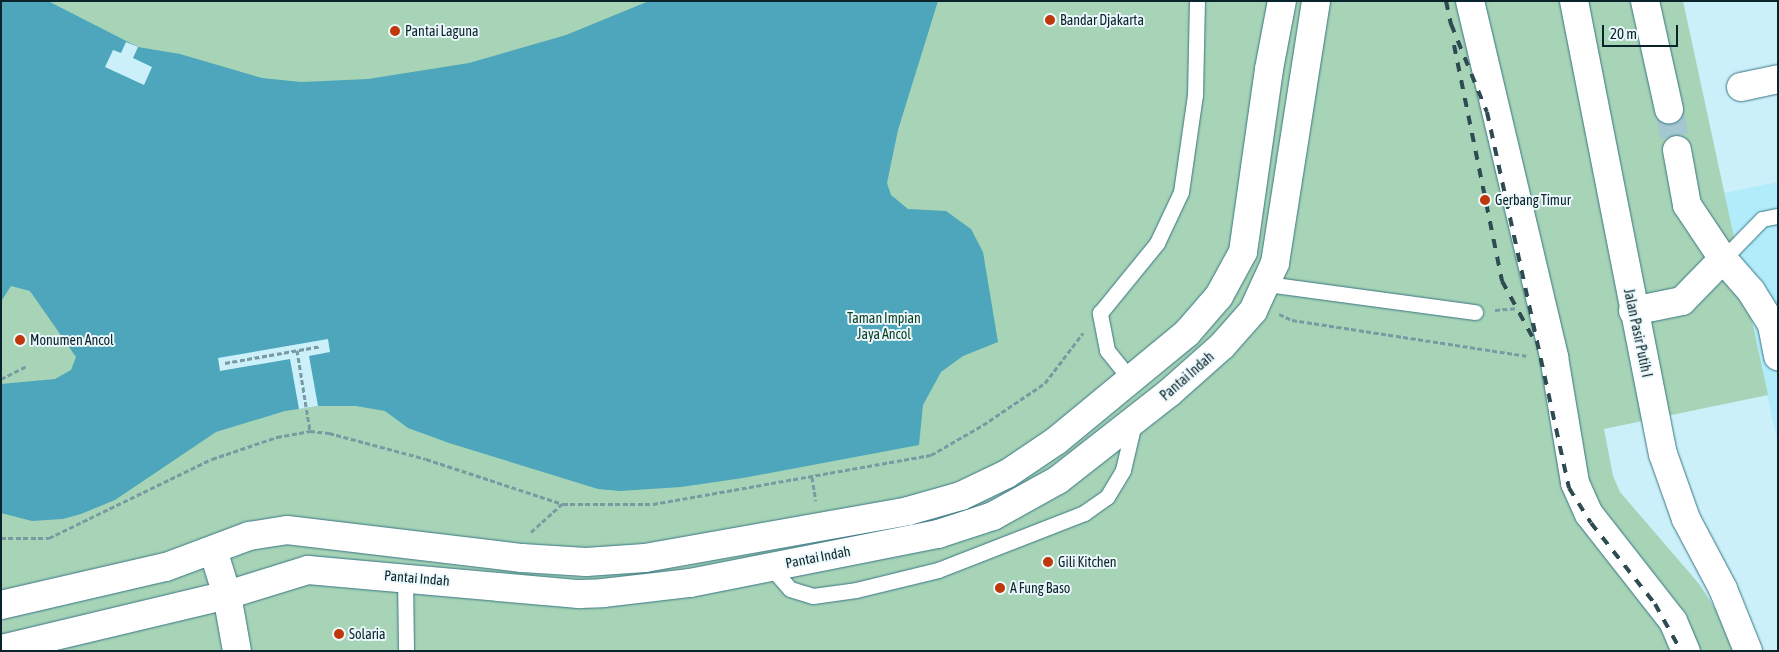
<!DOCTYPE html>
<style>
body{margin:0}
#map{position:relative;width:1779px;height:652px;overflow:hidden;background:#cbf0fa;font-family:"Asap Condensed",sans-serif}
div>[style]{position:absolute}
.built>*{inset:0;background:#b2ecfb}
.green>*{inset:0;background:#a7d4b6}
.water>*{inset:0;background:#4da6bb}
.pier>*{inset:0;background:#cbf0fa}
.tertiary-tunnel>*{height:28px;margin-top:-14px;transform-origin:0;background:repeating-linear-gradient(90deg,#a4c7d0 0 28px,transparent 0 42px)}
.path>*{height:3px;margin-top:-1.5px;transform-origin:0;background:repeating-linear-gradient(90deg,#799aa2 0 5px,transparent 0 7.5px)}
.roads{filter:drop-shadow(0 0 1px #387584) drop-shadow(0 0 1px #387584)}
.service>*{height:15px;margin:-7.5px;padding:0 7.5px;transform-origin:7.5px;border-radius:7.5px;background:#fff}
.minor>*{height:28px;margin:-14px;padding:0 14px;transform-origin:14px;border-radius:14px;background:#fff}
.tertiary>*{height:28px;margin:-14px;padding:0 14px;transform-origin:14px;border-radius:14px;background:#fff}
.rail>*{height:4px;margin-top:-2px;transform-origin:0;background:repeating-linear-gradient(90deg,#2e4b52 0 9px,transparent 0 18px)}
.dots>*{width:14px;height:14px;translate:-50% -50%;box-sizing:border-box;border:2px solid #ecf8fc;border-radius:50%}
span{translate:-50% -50%;white-space:nowrap;text-align:center;line-height:1.15;-webkit-text-stroke:4px #ecf8fc;paint-order:stroke}
.poi-label{font-size:14px;color:#09242a}
.left{translate:0 -50%;text-align:left}
.park-label{font-size:14px;color:#0a3f24}
.street-label{font-size:14px;color:#09242a}
.frame{position:absolute;inset:0;border:2px solid #09242a;pointer-events:none}
.scale{position:absolute;left:1602px;top:25px;width:76px;height:22px;box-sizing:border-box;border:2px solid #09242a;border-top:0;padding-left:6px;font-size:15px;line-height:18px;white-space:nowrap;color:#09242a;-webkit-text-stroke:4px #ecf8fc;paint-order:stroke}
</style>
<div id="map">
<div class="built">
<div style="clip-path:polygon(1778px 182px,1778px 445px,1724px 193px)"></div>
</div>
<div class="green">
<div style="clip-path:polygon(1px 1px,1683px 1px,1768px 395px,1604px 429px,1613px 476px,1620px 492px,1700px 585px,1721px 618px,1736px 651px,1px 651px)"></div>
</div>
<div class="water">
<div style="clip-path:polygon(1px 1px,48px 1px,138px 47px,180px 54px,262px 78px,301px 82px,368px 79px,469px 63px,566px 35px,649px 1px,938px 1px,898px 130px,887px 183px,891px 195px,908px 209px,946px 211px,971px 229px,983px 252px,998px 342px,963px 356px,941px 372px,923px 405px,919px 445px,743px 478px,681px 487px,620px 491px,598px 489px,449px 443px,408px 428px,385px 411px,356px 406px,318px 406px,285px 411px,216px 432px,115px 500px,81px 514px,63px 519px,32px 521px,1px 513px,1px 384px,55px 379px,71px 370px,76px 357px,30px 291px,11px 286px,2px 300px,1px 309px)"></div>
</div>
<div class="pier">
<div style="clip-path:polygon(126px 42px,138px 47px,133px 58px,152px 67px,144px 85px,105px 67px,113px 50px,121px 53px)"></div>
<div style="clip-path:polygon(328px 339px,330px 352px,309px 356px,318px 406px,299px 409px,290px 359px,220px 371px,218px 358px)"></div>
</div>
<div class="tertiary-tunnel">
<div style="left:1669px;top:109px;width:42px;rotate:79deg"></div>
</div>
<div class="path">
<div style="left:1495px;top:310px;width:21px;rotate:-5deg"></div>
<div style="left:1279px;top:314px;width:14px;rotate:25deg"></div>
<div style="left:1292px;top:320px;width:237px;rotate:8.7deg"></div>
<div style="left:297px;top:350px;width:82px;rotate:80.9deg"></div>
<div style="left:225px;top:363px;width:97px;rotate:-10deg"></div>
<div style="left:1px;top:379px;width:29px;rotate:-27deg"></div>
<div style="left:812px;top:477px;width:24px;rotate:81deg"></div>
<div style="left:531px;top:532px;width:42px;rotate:-42.1deg"></div>
<div style="left:1px;top:538px;width:48px"></div>
<div style="left:49px;top:538px;width:181px;rotate:-25.9deg"></div>
<div style="left:212px;top:459px;width:69px;rotate:-18.7deg"></div>
<div style="left:277px;top:437px;width:34px;rotate:-10deg"></div>
<div style="left:310px;top:431px;width:19px;rotate:6deg"></div>
<div style="left:329px;top:433px;width:100px;rotate:15deg"></div>
<div style="left:426px;top:459px;width:144px;rotate:18.2deg"></div>
<div style="left:563px;top:504px;width:90px"></div>
<div style="left:653px;top:504px;width:282px;rotate:-10deg"></div>
<div style="left:931px;top:455px;width:60px;rotate:-30deg"></div>
<div style="left:983px;top:425px;width:75px;rotate:-34.1deg"></div>
<div style="left:1045px;top:383px;width:63px;rotate:-52.8deg"></div>
</div>
<div class="roads">
<div class="service">
<div style="left:1723px;top:259px;width:56px;rotate:-45.7deg"></div>
<div style="left:1762px;top:219px;width:16px;rotate:-11deg"></div>
<div style="left:1267px;top:284px;width:210px;rotate:7.7deg"></div>
<div style="left:1131px;top:380px;width:38px;rotate:-129deg"></div>
<div style="left:1107px;top:350px;width:38px;rotate:-101deg"></div>
<div style="left:1100px;top:313px;width:90px;rotate:-50.8deg"></div>
<div style="left:1157px;top:243px;width:56px;rotate:-64.8deg"></div>
<div style="left:1181px;top:192px;width:98px;rotate:-81.8deg"></div>
<div style="left:1195px;top:95px;width:94px;rotate:-88.8deg"></div>
<div style="left:770px;top:566px;width:30px;rotate:49deg"></div>
<div style="left:790px;top:589px;width:24px;rotate:17deg"></div>
<div style="left:813px;top:596px;width:43px;rotate:-7.9deg"></div>
<div style="left:856px;top:590px;width:84px;rotate:-13.7deg"></div>
<div style="left:938px;top:570px;width:157px;rotate:-21.3deg"></div>
<div style="left:1084px;top:513px;width:28px;rotate:-35deg"></div>
<div style="left:1107px;top:497px;width:31px;rotate:-59deg"></div>
<div style="left:1123px;top:470px;width:48px;rotate:-76.8deg"></div>
<div style="left:405px;top:577px;width:74px;rotate:89.2deg"></div>
</div>
<div class="minor">
<div style="left:1470px;top:1px;width:366px;rotate:76.7deg"></div>
<div style="left:1554px;top:357px;width:128px;rotate:80.5deg"></div>
<div style="left:1575px;top:483px;width:34px;rotate:66deg"></div>
<div style="left:1589px;top:514px;width:136px;rotate:51.9deg"></div>
<div style="left:1673px;top:621px;width:33px;rotate:67deg"></div>
<div style="left:1741px;top:87px;width:38px;rotate:-12deg"></div>
<div style="left:213px;top:550px;width:47px;rotate:72.7deg"></div>
<div style="left:227px;top:595px;width:57px;rotate:79.9deg"></div>
</div>
<div class="tertiary">
<div style="left:1574px;top:1px;width:462px;rotate:78.9deg"></div>
<div style="left:1663px;top:454px;width:69px;rotate:70.5deg"></div>
<div style="left:1686px;top:519px;width:79px;rotate:62.1deg"></div>
<div style="left:1723px;top:589px;width:67px;rotate:68deg"></div>
<div style="left:1645px;top:1px;width:111px;rotate:77.5deg"></div>
<div style="left:1677px;top:150px;width:56px;rotate:79.7deg"></div>
<div style="left:1687px;top:205px;width:65px;rotate:56.3deg"></div>
<div style="left:1723px;top:259px;width:43px;rotate:48.8deg"></div>
<div style="left:1751px;top:291px;width:40px;rotate:58deg"></div>
<div style="left:1772px;top:325px;width:32px;rotate:79deg"></div>
<div style="left:1633px;top:311px;width:50px;rotate:-11.5deg"></div>
<div style="left:1682px;top:301px;width:59px;rotate:-45.7deg"></div>
<div style="left:1px;top:605px;width:169px;rotate:-13deg"></div>
<div style="left:166px;top:567px;width:89px;rotate:-20.5deg"></div>
<div style="left:249px;top:536px;width:38px;rotate:-9deg"></div>
<div style="left:287px;top:530px;width:237px;rotate:6.8deg"></div>
<div style="left:522px;top:558px;width:64px;rotate:3.6deg"></div>
<div style="left:586px;top:562px;width:59px;rotate:-3.9deg"></div>
<div style="left:645px;top:558px;width:267px;rotate:-10.1deg"></div>
<div style="left:908px;top:511px;width:55px;rotate:-15.8deg"></div>
<div style="left:961px;top:496px;width:51px;rotate:-25.6deg"></div>
<div style="left:1007px;top:474px;width:59px;rotate:-34deg"></div>
<div style="left:1056px;top:441px;width:170px;rotate:-39.5deg"></div>
<div style="left:1187px;top:333px;width:49px;rotate:-49.1deg"></div>
<div style="left:1219px;top:296px;width:50px;rotate:-61.4deg"></div>
<div style="left:1243px;top:252px;width:185px;rotate:-81.9deg"></div>
<div style="left:1269px;top:69px;width:69px;rotate:-79.2deg"></div>
<div style="left:1px;top:649px;width:232px;rotate:-13.4deg"></div>
<div style="left:227px;top:595px;width:85px;rotate:-17.2deg"></div>
<div style="left:308px;top:570px;width:272px;rotate:5.1deg"></div>
<div style="left:579px;top:594px;width:24px;rotate:-2deg"></div>
<div style="left:603px;top:593px;width:88px;rotate:-6.6deg"></div>
<div style="left:690px;top:583px;width:253px;rotate:-11.2deg"></div>
<div style="left:938px;top:534px;width:58px;rotate:-18.1deg"></div>
<div style="left:993px;top:516px;width:74px;rotate:-29deg"></div>
<div style="left:1058px;top:480px;width:141px;rotate:-38.1deg"></div>
<div style="left:1169px;top:393px;width:71px;rotate:-41.6deg"></div>
<div style="left:1222px;top:346px;width:47px;rotate:-48.5deg"></div>
<div style="left:1253px;top:311px;width:53px;rotate:-65.4deg"></div>
<div style="left:1275px;top:263px;width:265px;rotate:-81.1deg"></div>
</div>
</div>
<div class="rail">
<div style="left:1446px;top:1px;width:24px;rotate:78deg"></div>
<div style="left:1451px;top:24px;width:95px;rotate:67.8deg"></div>
<div style="left:1487px;top:112px;width:385px;rotate:77.7deg"></div>
<div style="left:1569px;top:488px;width:41px;rotate:57.8deg"></div>
<div style="left:1591px;top:523px;width:103px;rotate:51.7deg"></div>
<div style="left:1655px;top:604px;width:54px;rotate:61deg"></div>
<div style="left:1454px;top:45px;width:241px;rotate:78.5deg"></div>
<div style="left:1502px;top:281px;width:65px;rotate:61.5deg"></div>
</div>
<div class="dots">
<div style="left:1050px;top:20px;background:#c0370a"></div>
<div style="left:395px;top:31px;background:#c0370a"></div>
<div style="left:1485px;top:200px;background:#c0370a"></div>
<div style="left:20px;top:340px;background:#c0370a"></div>
<div style="left:1048px;top:562px;background:#c0370a"></div>
<div style="left:1000px;top:588px;background:#c0370a"></div>
<div style="left:339px;top:634px;background:#c0370a"></div>
</div>
<div class="poi-label">
<span class="left" style="left:1060px;top:20px">Bandar Djakarta</span>
<span class="left" style="left:405px;top:31px">Pantai Laguna</span>
<span class="left" style="left:1495px;top:200px">Gerbang Timur</span>
<span class="left" style="left:30px;top:340px">Monumen Ancol</span>
<span class="left" style="left:1058px;top:562px">Gili Kitchen</span>
<span class="left" style="left:1010px;top:588px">A Fung Baso</span>
<span class="left" style="left:349px;top:634px">Solaria</span>
</div>
<div class="park-label">
<span style="left:884px;top:326px">Taman Impian<br>Jaya Ancol</span>
</div>
<div class="street-label">
<span style="left:1638px;top:333px;rotate:78deg">Jalan Pasir Putih I</span>
<span style="left:1187px;top:376px;rotate:-41deg">Pantai Indah</span>
<span style="left:818px;top:557px;rotate:-11deg">Pantai Indah</span>
<span style="left:417px;top:578px;rotate:5deg">Pantai Indah</span>
</div>
<div class="frame"></div>
<div class="scale">20 m</div>
</div>
